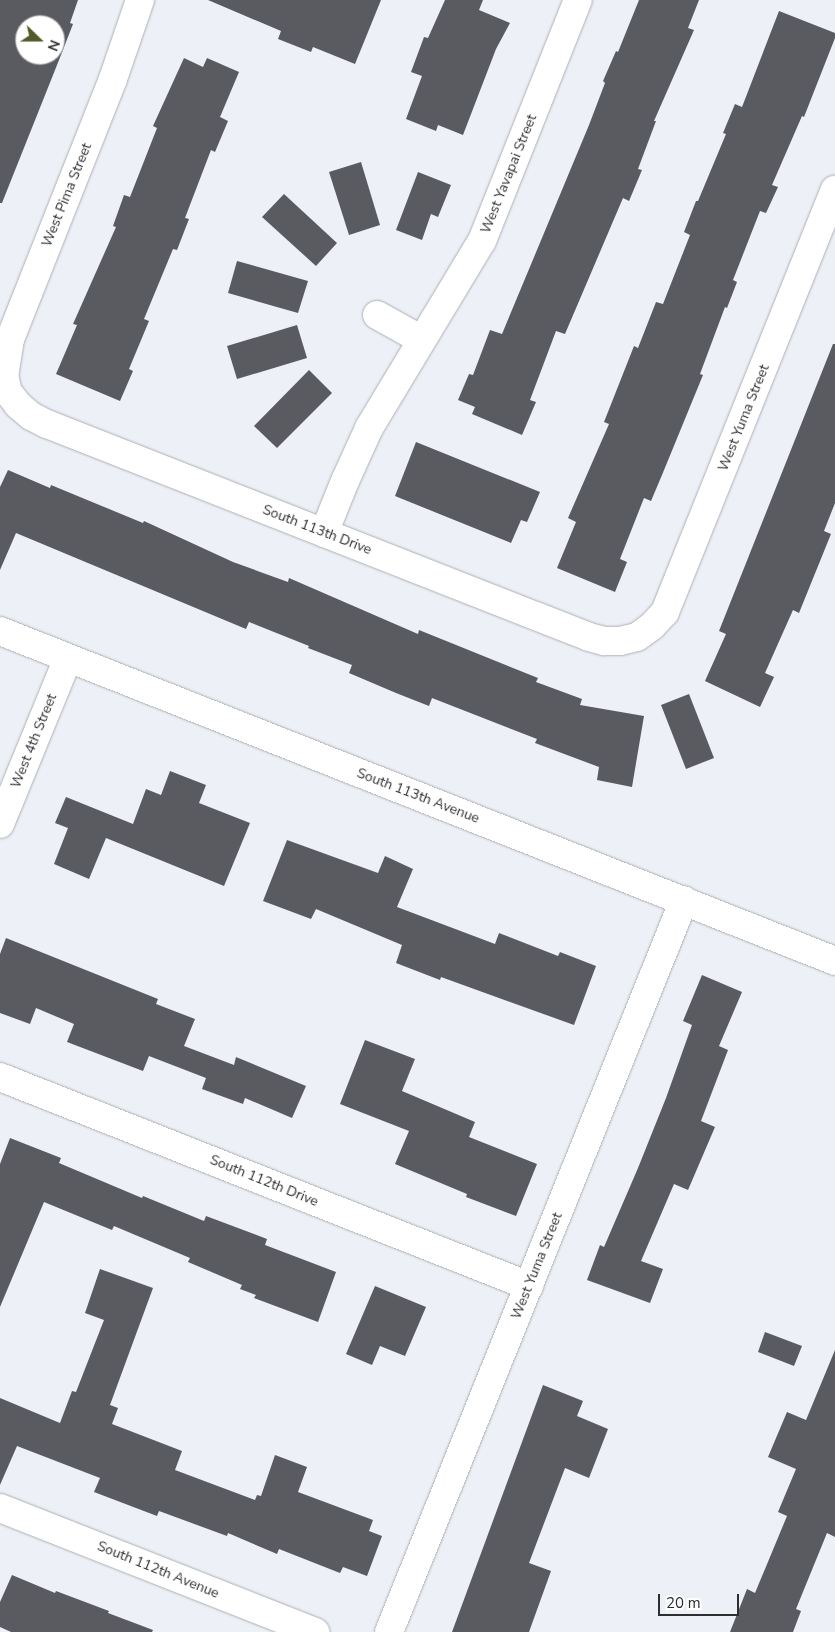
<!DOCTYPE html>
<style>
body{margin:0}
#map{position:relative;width:835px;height:1632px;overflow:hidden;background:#edf0f7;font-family:"Nunito Sans",sans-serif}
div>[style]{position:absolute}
.building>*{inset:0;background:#595b61}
.roads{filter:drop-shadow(0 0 1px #acafb5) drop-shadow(0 0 1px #acafb5)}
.street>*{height:28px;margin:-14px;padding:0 14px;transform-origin:14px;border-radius:14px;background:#fff}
.secondary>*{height:28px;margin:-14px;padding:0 14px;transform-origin:14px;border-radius:14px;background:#fff}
span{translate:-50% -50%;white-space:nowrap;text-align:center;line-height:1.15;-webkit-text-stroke:5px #fff;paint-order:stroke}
.street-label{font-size:14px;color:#2d2e30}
.north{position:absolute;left:15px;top:15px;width:50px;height:50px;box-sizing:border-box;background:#fff;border:1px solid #ababac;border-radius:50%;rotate:112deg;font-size:14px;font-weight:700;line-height:20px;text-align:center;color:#2d2e30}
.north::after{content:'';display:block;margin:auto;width:18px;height:22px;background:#535a29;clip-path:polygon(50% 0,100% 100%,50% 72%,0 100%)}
.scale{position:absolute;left:658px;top:1594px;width:81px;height:22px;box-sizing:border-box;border:2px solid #2d2e30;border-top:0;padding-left:6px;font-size:15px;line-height:18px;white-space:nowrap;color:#2d2e30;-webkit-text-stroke:4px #fff;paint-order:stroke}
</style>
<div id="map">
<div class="building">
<div style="clip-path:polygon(evenodd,0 0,78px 0,70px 23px,73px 24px,61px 55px,2px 203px,0 203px,0 0,25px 25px,55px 25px,55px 55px,25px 55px,25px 25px)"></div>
<div style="clip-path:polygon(208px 0,381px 0,355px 64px,313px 47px,311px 52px,278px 39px,281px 31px)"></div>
<div style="clip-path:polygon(445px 0,483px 0,479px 10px,510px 23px,496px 49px,463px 135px,438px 125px,436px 131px,406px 119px,422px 76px,411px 72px,424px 37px,428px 38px)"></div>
<div style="clip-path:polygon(639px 0,699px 0,688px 28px,694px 30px,654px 121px,656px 121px,638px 169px,642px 170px,629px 201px,623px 198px,565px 334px,556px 331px,530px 400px,536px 402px,522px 435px,472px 414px,475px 407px,458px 400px,469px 374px,473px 375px,490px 330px,502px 334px,589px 125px,605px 83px,603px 81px,616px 51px,618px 52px)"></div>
<div style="clip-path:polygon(779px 11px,835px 33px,835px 38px,804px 117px,802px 116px,772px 185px,778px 187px,766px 213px,760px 211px,733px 280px,737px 282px,727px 308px,725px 307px,700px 374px,703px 375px,662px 475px,651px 501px,644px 498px,620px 559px,627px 562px,615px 592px,557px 568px,576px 522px,568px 518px,609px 424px,604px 422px,634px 346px,638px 348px,656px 302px,663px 304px,690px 235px,684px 232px,696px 201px,698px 201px,726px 134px,723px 133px,735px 104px,742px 107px)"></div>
<div style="clip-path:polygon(184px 58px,203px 67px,207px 58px,239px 72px,220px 117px,228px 121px,215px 152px,211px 150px,185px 218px,189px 219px,177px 250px,173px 249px,144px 319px,149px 321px,129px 369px,133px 371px,120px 401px,56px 374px,77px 325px,73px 324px,116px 227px,113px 226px,124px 195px,130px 197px,157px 128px,153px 126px)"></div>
<div style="clip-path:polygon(361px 162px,380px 225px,349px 235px,329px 172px)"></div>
<div style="clip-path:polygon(418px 172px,451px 185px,438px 217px,431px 214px,422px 240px,396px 230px)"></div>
<div style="clip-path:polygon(284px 194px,337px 243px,316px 266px,262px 217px)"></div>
<div style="clip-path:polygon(237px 261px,308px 281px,298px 313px,228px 293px)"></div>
<div style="clip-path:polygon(297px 325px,307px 358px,237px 379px,227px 346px)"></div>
<div style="clip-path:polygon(833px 344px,835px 344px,835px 503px,824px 531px,831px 534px,799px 613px,793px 610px,765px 673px,774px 677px,760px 707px,705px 681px,726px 634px,719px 631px)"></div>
<div style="clip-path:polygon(309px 370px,332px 393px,277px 448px,254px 426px)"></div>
<div style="clip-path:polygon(416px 442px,540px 492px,527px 522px,521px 520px,511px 543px,395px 496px)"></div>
<div style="clip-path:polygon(8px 470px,50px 488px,51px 485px,143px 523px,144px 521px,233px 562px,288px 582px,289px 578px,418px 634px,419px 630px,538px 678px,536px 682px,582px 699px,580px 705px,644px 716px,632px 787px,597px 780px,599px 767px,535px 743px,537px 739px,432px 698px,429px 706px,396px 693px,349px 673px,352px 665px,308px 648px,309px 646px,249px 622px,246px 629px,16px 533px,0 570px,0 487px)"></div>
<div style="clip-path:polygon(689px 694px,714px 758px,686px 769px,661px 705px)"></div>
<div style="clip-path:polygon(170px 771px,206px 785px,199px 803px,250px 823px,224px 886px,106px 838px,89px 879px,54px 864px,68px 828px,55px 823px,66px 797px,133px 824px,146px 789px,161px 795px)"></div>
<div style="clip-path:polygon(287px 840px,378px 873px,385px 856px,413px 869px,397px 907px,495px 944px,499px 933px,558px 956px,560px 952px,596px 966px,574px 1025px,441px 977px,440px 980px,396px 963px,402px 945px,316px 909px,311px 919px,263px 901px)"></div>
<div style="clip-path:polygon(6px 938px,158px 999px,156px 1004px,195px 1019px,184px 1046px,234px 1065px,236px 1057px,306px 1086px,292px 1118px,245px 1098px,243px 1104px,202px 1089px,206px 1078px,149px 1056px,143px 1071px,67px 1042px,74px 1024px,36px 1008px,30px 1024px,0 1013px,0 954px)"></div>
<div style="clip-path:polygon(702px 975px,742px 992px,719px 1046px,728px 1050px,701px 1121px,715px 1127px,688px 1190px,674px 1184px,641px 1261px,663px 1269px,650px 1303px,587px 1280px,600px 1245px,604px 1247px,638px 1168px,666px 1098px,692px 1025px,683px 1021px)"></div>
<div style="clip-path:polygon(365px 1040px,415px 1059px,402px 1091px,475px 1122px,469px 1137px,537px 1164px,516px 1216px,466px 1197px,467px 1194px,395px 1164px,409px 1131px,340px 1104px)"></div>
<div style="clip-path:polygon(10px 1138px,61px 1158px,59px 1163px,142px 1198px,143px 1196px,204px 1221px,206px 1216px,267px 1239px,265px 1245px,336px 1272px,318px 1322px,254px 1298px,256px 1295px,240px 1289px,242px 1285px,188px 1262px,190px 1258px,114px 1226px,112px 1230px,44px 1202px,0 1307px,0 1164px)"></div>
<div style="clip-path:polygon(100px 1269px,153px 1288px,110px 1405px,118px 1408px,112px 1424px,182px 1451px,175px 1470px,255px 1500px,257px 1495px,261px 1496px,275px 1455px,307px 1467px,298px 1492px,373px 1520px,369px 1531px,382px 1536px,367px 1576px,343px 1567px,340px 1573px,279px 1549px,277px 1554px,228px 1533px,227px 1536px,159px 1511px,157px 1516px,94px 1492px,100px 1478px,17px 1446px,0 1485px,0 1398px,60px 1423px,72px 1391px,76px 1392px,104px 1320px,85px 1313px)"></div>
<div style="clip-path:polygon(375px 1286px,426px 1307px,405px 1356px,380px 1346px,372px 1365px,346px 1354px)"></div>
<div style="clip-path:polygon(765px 1332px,802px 1346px,794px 1366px,758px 1352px)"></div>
<div style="clip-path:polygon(835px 1350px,835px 1537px,827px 1533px,796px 1609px,801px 1611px,793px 1632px,730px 1632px,747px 1589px,755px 1593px,787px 1516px,778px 1512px,796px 1469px,768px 1457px,787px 1412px,806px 1420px)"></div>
<div style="clip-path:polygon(543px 1385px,583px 1401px,577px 1416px,608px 1429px,589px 1478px,565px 1468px,529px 1563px,551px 1571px,529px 1632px,452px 1632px)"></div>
<div style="clip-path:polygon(12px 1575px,55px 1593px,56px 1591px,109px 1611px,108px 1613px,153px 1630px,152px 1632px,11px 1632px,0 1627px,0 1602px)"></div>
</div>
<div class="roads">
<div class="street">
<div style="left:140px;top:0;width:83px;rotate:108.9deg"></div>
<div style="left:113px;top:79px;width:280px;rotate:111.6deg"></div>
<div style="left:10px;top:339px;width:36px;rotate:99deg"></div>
<div style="left:4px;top:375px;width:17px;rotate:77deg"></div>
<div style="left:8px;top:392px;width:16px;rotate:52deg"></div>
<div style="left:18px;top:405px;width:17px;rotate:40deg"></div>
<div style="left:31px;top:416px;width:18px;rotate:27deg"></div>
<div style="left:47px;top:424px;width:582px;rotate:21.45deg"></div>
<div style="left:589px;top:637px;width:16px;rotate:15deg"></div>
<div style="left:604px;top:641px;width:16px"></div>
<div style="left:620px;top:641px;width:17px;rotate:-13deg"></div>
<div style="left:637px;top:637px;width:19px;rotate:-36deg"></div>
<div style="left:652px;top:626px;width:19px;rotate:-47deg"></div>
<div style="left:665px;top:612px;width:455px;rotate:-68.1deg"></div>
<div style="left:377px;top:315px;width:51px;rotate:29.1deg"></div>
<div style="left:324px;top:533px;width:56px;rotate:-68deg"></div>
<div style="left:345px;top:481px;width:58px;rotate:-65.6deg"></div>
<div style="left:369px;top:428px;width:218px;rotate:-58.9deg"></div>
<div style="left:482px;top:241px;width:259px;rotate:-68.3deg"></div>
<div style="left:0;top:824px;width:179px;rotate:-67.7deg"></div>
<div style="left:0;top:1077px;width:569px;rotate:21.56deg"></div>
<div style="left:0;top:1508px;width:339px;rotate:21.5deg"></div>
<div style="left:389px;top:1632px;width:789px;rotate:-68.05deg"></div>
</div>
<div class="secondary">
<div style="left:0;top:631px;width:898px;rotate:21.56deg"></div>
</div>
</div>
<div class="street-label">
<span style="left:509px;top:174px;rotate:-68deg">West Yavapai Street</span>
<span style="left:67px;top:195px;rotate:-68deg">West Pima Street</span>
<span style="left:744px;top:418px;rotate:-68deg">West Yuma Street</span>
<span style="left:317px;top:530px;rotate:21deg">South 113th Drive</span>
<span style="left:34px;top:741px;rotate:-68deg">West 4th Street</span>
<span style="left:418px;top:796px;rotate:21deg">South 113th Avenue</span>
<span style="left:264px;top:1181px;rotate:22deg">South 112th Drive</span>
<span style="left:537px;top:1266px;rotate:-68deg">West Yuma Street</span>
<span style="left:158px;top:1570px;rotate:22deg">South 112th Avenue</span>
</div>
<div class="north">N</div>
<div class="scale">20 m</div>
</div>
